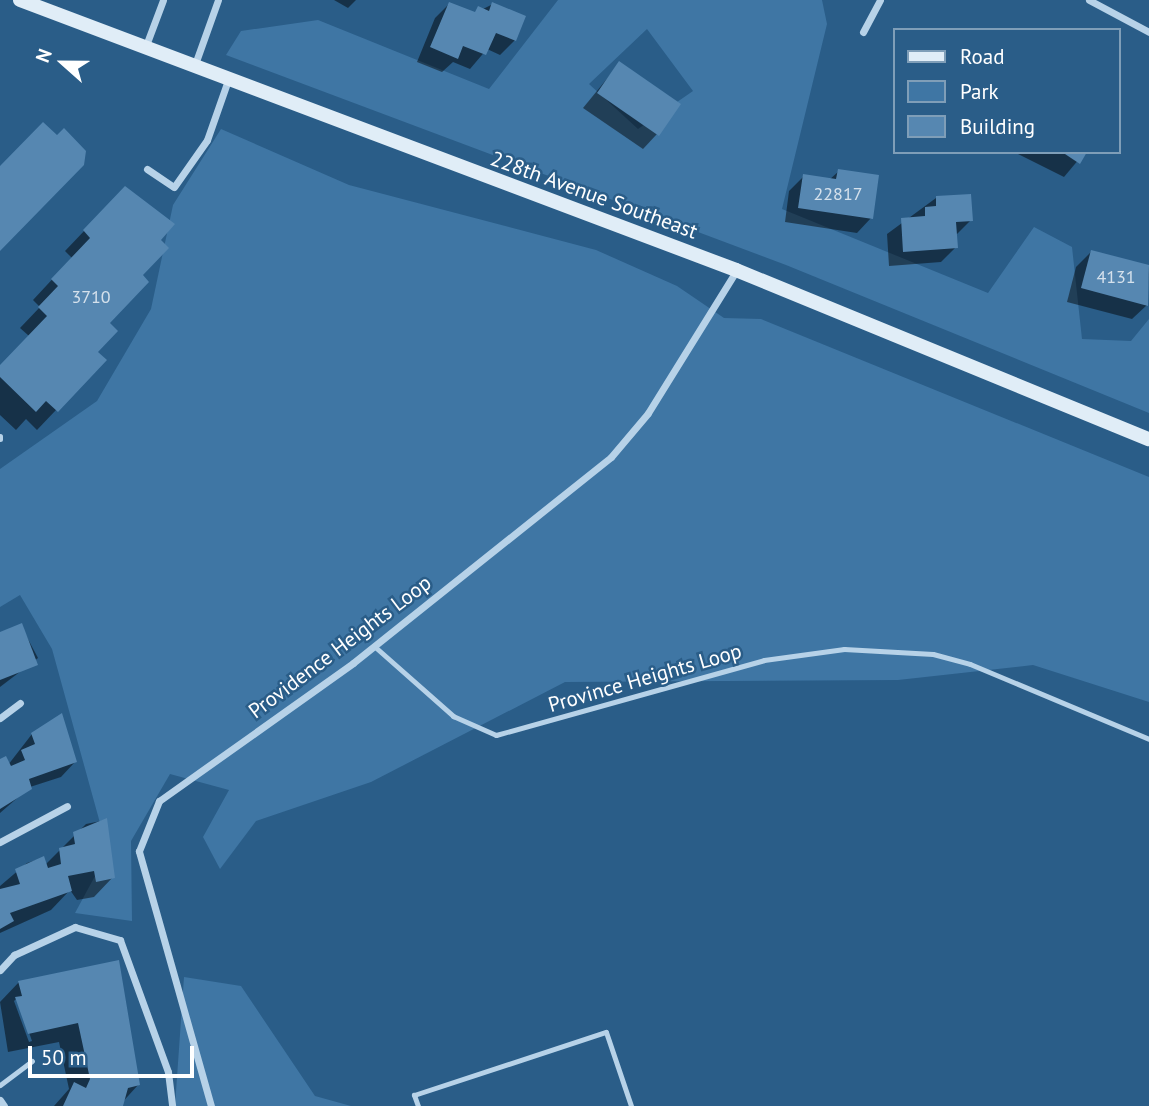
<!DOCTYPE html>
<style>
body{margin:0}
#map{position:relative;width:1149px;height:1106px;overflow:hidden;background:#2a5d88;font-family:"PT Sans",sans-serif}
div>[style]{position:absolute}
.green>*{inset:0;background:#3f76a4}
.shadow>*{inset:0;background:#0007}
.building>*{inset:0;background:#5687b1}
.lane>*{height:5px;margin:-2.5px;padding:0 2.5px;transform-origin:2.5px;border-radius:2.5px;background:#b7d2e8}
.street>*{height:7px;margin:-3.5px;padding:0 3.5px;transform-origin:3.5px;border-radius:3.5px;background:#b7d2e8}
.secondary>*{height:14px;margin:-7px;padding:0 7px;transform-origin:7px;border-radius:7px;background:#e0edf7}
span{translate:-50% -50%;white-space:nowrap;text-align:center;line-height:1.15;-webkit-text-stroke:5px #2a5d88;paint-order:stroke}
.number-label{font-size:18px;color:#d5e1ec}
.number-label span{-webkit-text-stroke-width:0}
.street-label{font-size:21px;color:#fff}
.legend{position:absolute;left:893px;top:28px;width:228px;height:126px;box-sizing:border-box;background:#2a5d88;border:2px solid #7f9eb8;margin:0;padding:9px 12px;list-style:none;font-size:21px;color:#fff}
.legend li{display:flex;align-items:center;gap:14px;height:35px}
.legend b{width:35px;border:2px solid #7f9eb8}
.north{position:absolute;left:28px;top:28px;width:70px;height:70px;-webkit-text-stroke:5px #2a5d88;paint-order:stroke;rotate:291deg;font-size:19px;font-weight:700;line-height:28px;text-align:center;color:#fff}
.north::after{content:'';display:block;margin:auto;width:24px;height:32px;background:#fff;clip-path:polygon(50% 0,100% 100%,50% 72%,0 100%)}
.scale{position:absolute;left:28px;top:1046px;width:166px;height:32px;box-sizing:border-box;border:4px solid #fff;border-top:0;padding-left:9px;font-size:21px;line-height:24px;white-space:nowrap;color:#fff;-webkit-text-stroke:5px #2a5d88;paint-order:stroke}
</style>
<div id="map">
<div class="green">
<div style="clip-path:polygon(evenodd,558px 0,822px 0,827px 24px,782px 209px,988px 293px,1034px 227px,1072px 247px,1082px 339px,1131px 341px,1149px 319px,1149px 413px,786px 265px,226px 55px,241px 31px,318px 20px,489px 89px,558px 0,647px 29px,693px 91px,638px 129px,589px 84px,647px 29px)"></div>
<div style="clip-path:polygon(221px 129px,349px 185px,596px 250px,677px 286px,724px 318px,761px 319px,1149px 477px,1149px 702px,1033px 665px,898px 680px,565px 682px,371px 782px,256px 821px,220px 869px,203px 837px,229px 790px,170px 774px,131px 841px,132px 921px,75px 913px,108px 852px,52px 649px,20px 595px,0 607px,0 469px,97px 401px,151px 309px,173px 205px)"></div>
<div style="clip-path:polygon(184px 977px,241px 986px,315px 1096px,351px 1106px,175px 1106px)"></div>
</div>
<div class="shadow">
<div style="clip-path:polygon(334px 0,356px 0,348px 8px)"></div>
<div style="clip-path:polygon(449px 4px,473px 14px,493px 4px,515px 40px,500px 55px,487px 49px,470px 69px,453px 62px,442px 72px,417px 62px,435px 18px)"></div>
<div style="clip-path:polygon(619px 64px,657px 134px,643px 149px,583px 108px)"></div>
<div style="clip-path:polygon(1085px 152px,1064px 177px,1016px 153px,1017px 152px)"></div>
<div style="clip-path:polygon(839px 171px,871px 218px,857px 233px,785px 222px,789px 191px,804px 176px,829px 180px)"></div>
<div style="clip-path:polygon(936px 198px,971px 220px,955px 236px,956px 247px,941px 262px,889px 266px,887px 234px)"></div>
<div style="clip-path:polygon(106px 208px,158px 240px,56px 410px,37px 430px,26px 419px,16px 430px,0 415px,0 367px,29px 336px,20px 328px,40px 307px,33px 300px,72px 258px,65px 251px)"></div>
<div style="clip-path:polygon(1091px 252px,1149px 267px,1147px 305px,1132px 319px,1067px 302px,1076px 267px)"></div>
<div style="clip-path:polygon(21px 626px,38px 658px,0 687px,0 635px)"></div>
<div style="clip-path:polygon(32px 734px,75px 762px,61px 777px,30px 787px,0 813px,0 761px,8px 765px)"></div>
<div style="clip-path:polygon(106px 820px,113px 877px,94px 897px,77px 900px,70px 890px,51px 910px,0 933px,0 886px,27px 863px,43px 858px,45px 865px,86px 824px)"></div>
<div style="clip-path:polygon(evenodd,118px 962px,138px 1085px,119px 1106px,54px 1106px,69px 1089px,59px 1042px,8px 1052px,0 1002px,19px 982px,118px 962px,17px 998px,32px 1041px,29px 1042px,14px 1001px,17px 998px)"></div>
</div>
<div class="building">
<div style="clip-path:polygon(449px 2px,475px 12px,478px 6px,489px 11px,492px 2px,526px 16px,516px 41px,496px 33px,486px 55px,463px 46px,458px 59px,430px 47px)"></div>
<div style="clip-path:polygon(619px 61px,681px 104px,659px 136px,597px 93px)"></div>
<div style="clip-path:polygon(43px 122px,57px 135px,64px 128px,86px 151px,84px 165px,0 251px,0 166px)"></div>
<div style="clip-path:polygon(1062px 152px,1087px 152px,1080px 164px)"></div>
<div style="clip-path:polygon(838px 169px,879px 175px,873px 219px,798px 208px,803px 174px,836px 179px)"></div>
<div style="clip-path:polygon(125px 186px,175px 224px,161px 240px,169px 248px,143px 275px,149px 282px,110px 323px,118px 331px,98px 352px,107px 360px,58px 412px,46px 401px,36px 412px,0 377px,0 365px,47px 316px,38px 307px,58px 286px,51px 279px,90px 238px,83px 230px)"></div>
<div style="clip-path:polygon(971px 194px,973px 221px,956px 222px,958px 248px,903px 252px,901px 218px,925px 216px,925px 207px,936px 206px,936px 196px)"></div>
<div style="clip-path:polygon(1091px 250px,1149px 265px,1148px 306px,1081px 288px)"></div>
<div style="clip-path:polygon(22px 623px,38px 665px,0 680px,0 632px)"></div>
<div style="clip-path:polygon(62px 713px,77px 762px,29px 779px,32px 789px,0 809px,0 759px,6px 756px,11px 766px,25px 760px,21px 750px,35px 744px,31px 733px)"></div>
<div style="clip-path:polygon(107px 818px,115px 878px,96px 882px,94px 871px,68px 876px,72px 891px,10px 913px,14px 921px,0 929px,0 889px,20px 884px,15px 869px,44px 856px,48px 868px,61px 864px,59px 848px,75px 844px,73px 832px)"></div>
<div style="clip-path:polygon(119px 960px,140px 1085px,128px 1088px,123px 1106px,63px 1106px,74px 1082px,86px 1088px,90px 1079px,78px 1023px,28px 1034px,15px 997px,22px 996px,18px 981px)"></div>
</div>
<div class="lane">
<div style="left:0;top:436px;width:3px;rotate:90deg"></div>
<div style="left:374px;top:646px;width:106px;rotate:41.5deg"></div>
<div style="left:453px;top:716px;width:47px;rotate:23.8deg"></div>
<div style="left:496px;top:735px;width:278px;rotate:-15.6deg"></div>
<div style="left:764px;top:660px;width:81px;rotate:-7.8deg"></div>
<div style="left:844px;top:649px;width:89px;rotate:3.2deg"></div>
<div style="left:933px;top:654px;width:38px;rotate:15deg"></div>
<div style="left:970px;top:664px;width:194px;rotate:22.7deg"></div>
<div style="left:0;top:1085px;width:40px;rotate:-37deg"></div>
<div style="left:418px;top:1106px;width:12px;rotate:-110deg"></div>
<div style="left:414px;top:1095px;width:202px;rotate:-18.2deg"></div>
<div style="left:606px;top:1032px;width:78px;rotate:71.3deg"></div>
</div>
<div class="street">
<div style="left:1089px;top:0;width:68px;rotate:28.1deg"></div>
<div style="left:863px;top:32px;width:36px;rotate:-62deg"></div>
<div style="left:145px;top:48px;width:51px;rotate:-69.4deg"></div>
<div style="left:194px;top:67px;width:71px;rotate:-70.3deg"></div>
<div style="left:147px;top:169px;width:32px;rotate:34deg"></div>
<div style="left:174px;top:187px;width:57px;rotate:-54.9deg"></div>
<div style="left:207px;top:140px;width:64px;rotate:-70.7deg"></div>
<div style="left:0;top:718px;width:25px;rotate:-37deg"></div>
<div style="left:0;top:842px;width:76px;rotate:-28.2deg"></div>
<div style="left:0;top:970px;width:21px;rotate:-47deg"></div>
<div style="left:14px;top:955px;width:67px;rotate:-24.7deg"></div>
<div style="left:75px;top:927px;width:47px;rotate:16.1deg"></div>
<div style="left:120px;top:940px;width:140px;rotate:70deg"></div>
<div style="left:168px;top:1072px;width:34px;rotate:83deg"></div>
<div style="left:0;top:1100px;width:7px;rotate:56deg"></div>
<div style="left:211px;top:1106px;width:265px;rotate:-105.8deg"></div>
<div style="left:139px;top:851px;width:54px;rotate:-68.2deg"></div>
<div style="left:159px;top:801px;width:238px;rotate:-35.4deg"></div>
<div style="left:353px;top:663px;width:330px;rotate:-38.6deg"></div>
<div style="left:611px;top:457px;width:57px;rotate:-49.9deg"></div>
<div style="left:648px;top:413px;width:167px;rotate:-58.2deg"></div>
</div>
<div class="secondary">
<div style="left:20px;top:0;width:765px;rotate:20.66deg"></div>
<div style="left:736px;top:270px;width:446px;rotate:22.3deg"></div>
</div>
<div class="number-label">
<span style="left:838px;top:194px">22817</span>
<span style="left:1116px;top:277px">4131</span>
<span style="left:91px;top:297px">3710</span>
</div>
<div class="street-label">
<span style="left:594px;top:195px;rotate:20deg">228th Avenue Southeast</span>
<span style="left:340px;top:647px;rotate:-37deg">Providence Heights Loop</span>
<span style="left:645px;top:678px;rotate:-16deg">Province Heights Loop</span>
</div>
<ul class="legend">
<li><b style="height:9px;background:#e0edf7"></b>Road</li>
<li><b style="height:19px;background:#3f76a4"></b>Park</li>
<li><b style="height:19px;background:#5687b1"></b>Building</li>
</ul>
<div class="north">N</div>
<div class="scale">50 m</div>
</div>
